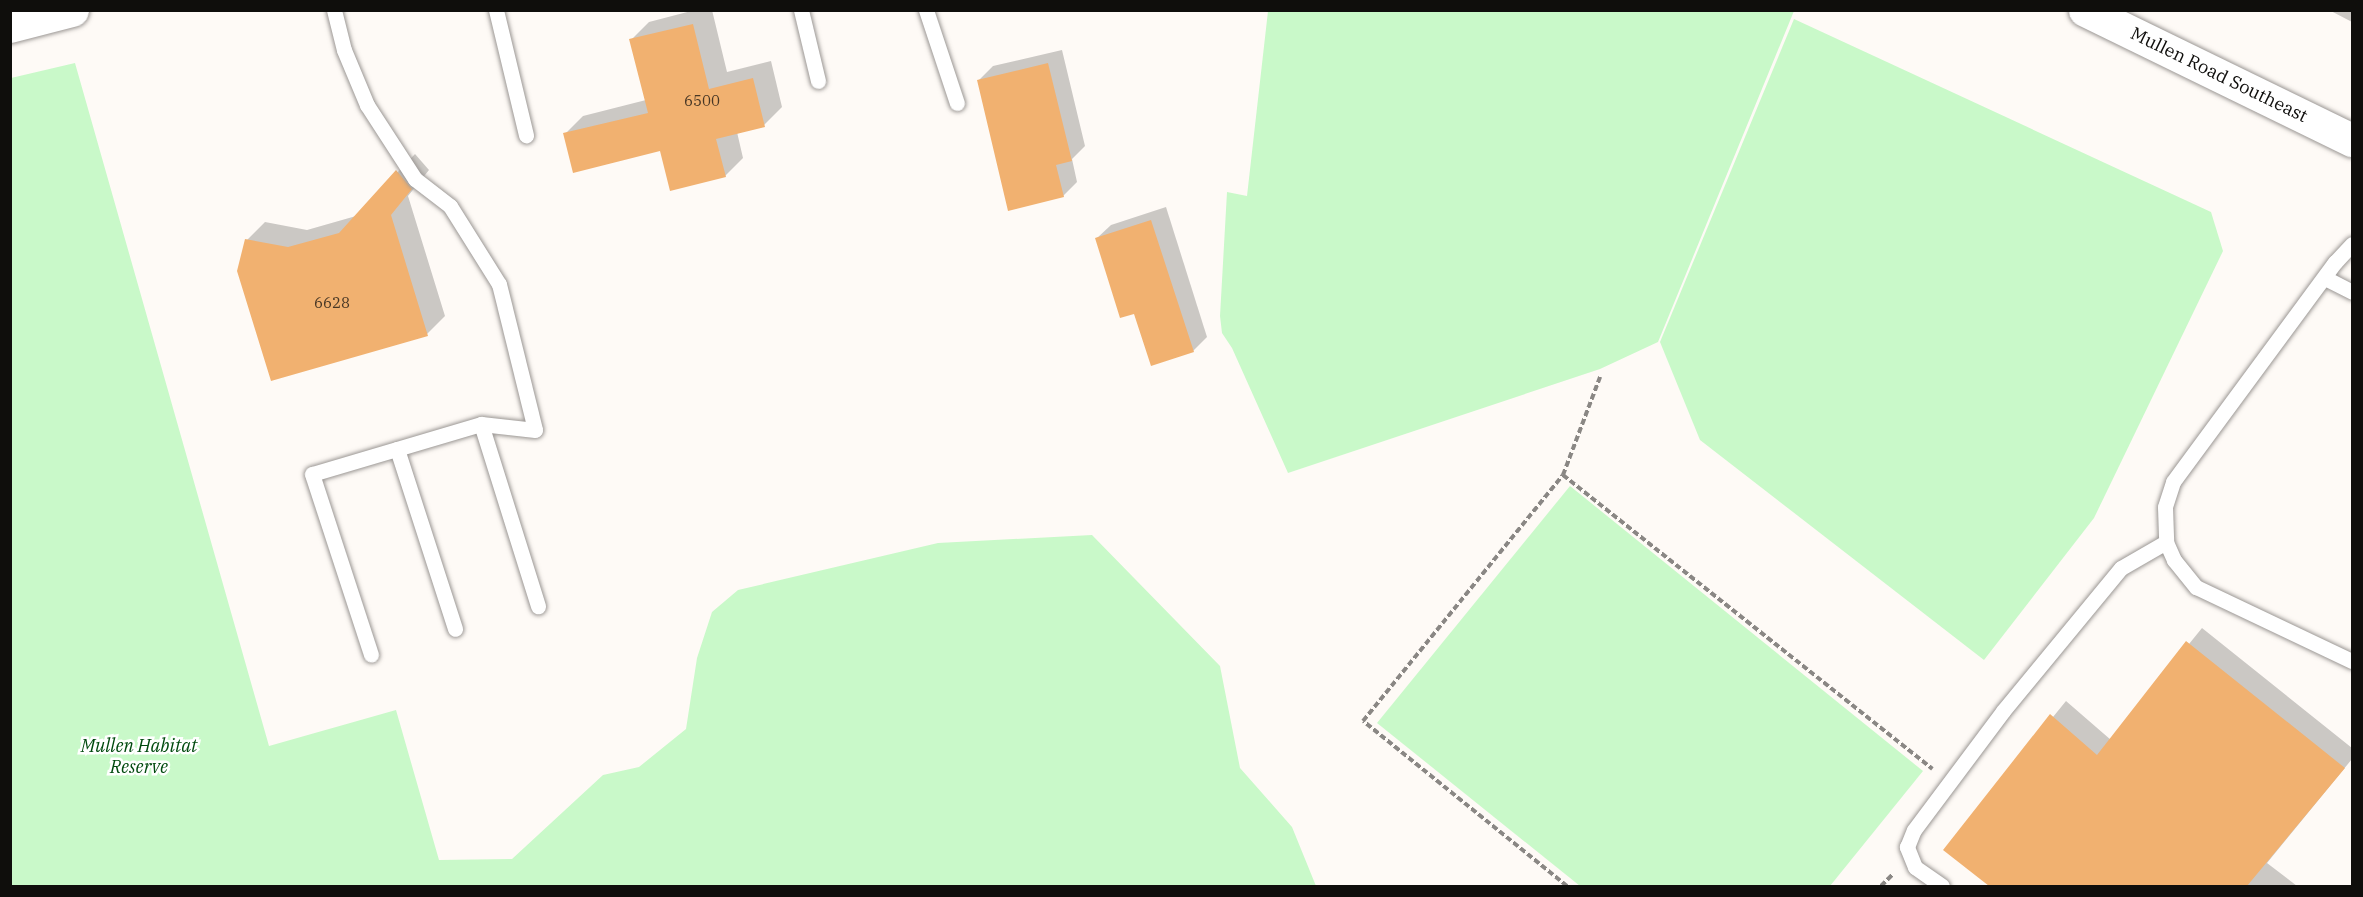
<!DOCTYPE html>
<style>
body{margin:0}
#map{position:relative;width:2363px;height:897px;overflow:hidden;background:#fefaf6;font-family:"IBM Plex Serif",serif}
div>[style]{position:absolute}
.green>*{inset:0;background:#c9f9c9}
.shadow>*{inset:0;background:#0003}
.building>*{inset:0;background:#f1b170}
.path>*{height:4px;margin-top:-2px;transform-origin:0;background:repeating-linear-gradient(90deg,#8a8784 0 6px,transparent 0 9px)}
.roads{filter:drop-shadow(0 0 2px #9b9794) drop-shadow(0 0 2px #9b9794)}
.lane>*{height:15px;margin:-7.5px;padding:0 7.5px;transform-origin:7.5px;border-radius:7.5px;background:#fff}
.secondary>*{height:33px;margin:-16.5px;padding:0 16.5px;transform-origin:16.5px;border-radius:16.5px;background:#fff}
span{translate:-50% -50%;white-space:nowrap;text-align:center;line-height:1.15;-webkit-text-stroke:5px #fff;paint-order:stroke}
.number-label{font-size:15px;color:#483725}
.number-label span{-webkit-text-stroke-width:0}
.street-label{font-size:18px;color:#0f0e0c}
.park-label{font-size:18px;color:#004a0e;font-style:italic}
.frame{position:absolute;inset:0;border:12px solid #0f0e0c;pointer-events:none}
</style>
<div id="map">
<div class="green">
<div style="clip-path:polygon(1268px 11px,1268px 10px,1794px 11px,1658px 342px,1600px 369px,1288px 473px,1232px 348px,1222px 333px,1220px 316px,1227px 192px,1247px 196px)"></div>
<div style="clip-path:polygon(1794px 19px,2211px 212px,2223px 251px,2094px 518px,1984px 660px,1700px 440px,1660px 342px)"></div>
<div style="clip-path:polygon(75px 63px,269px 746px,396px 710px,439px 860px,512px 859px,603px 775px,639px 767px,686px 729px,697px 658px,712px 612px,738px 590px,938px 543px,1092px 535px,1220px 666px,1240px 768px,1292px 827px,1316px 886px,11px 886px,11px 78px)"></div>
<div style="clip-path:polygon(1570px 486px,1923px 771px,1830px 886px,1580px 886px,1377px 723px)"></div>
</div>
<div class="shadow">
<div style="clip-path:polygon(695px 10px,712px 10px,727px 72px,771px 61px,782px 107px,764px 125px,737px 132px,743px 158px,725px 176px,661px 149px,565px 134px,583px 116px,646px 100px,631px 40px,649px 22px)"></div>
<div style="clip-path:polygon(2329px 10px,2352px 10px,2352px 22px)"></div>
<div style="clip-path:polygon(1062px 50px,1085px 146px,1072px 159px,1077px 182px,1063px 196px,979px 80px,993px 66px)"></div>
<div style="clip-path:polygon(415px 154px,429px 170px,408px 196px,445px 316px,427px 334px,247px 240px,265px 222px,307px 230px,356px 216px)"></div>
<div style="clip-path:polygon(1166px 207px,1207px 337px,1193px 351px,1135px 312px,1096px 239px,1111px 225px)"></div>
<div style="clip-path:polygon(2202px 628px,2352px 748px,2352px 759px,2267px 863px,2297px 886px,1991px 886px,1945px 850px,2066px 701px,2111px 740px)"></div>
</div>
<div class="building">
<div style="clip-path:polygon(693px 24px,709px 89px,753px 78px,765px 127px,716px 139px,726px 177px,670px 191px,660px 151px,573px 173px,563px 133px,648px 113px,629px 39px)"></div>
<div style="clip-path:polygon(1048px 63px,1072px 161px,1056px 165px,1064px 197px,1008px 211px,977px 80px)"></div>
<div style="clip-path:polygon(396px 170px,412px 189px,391px 215px,428px 336px,271px 381px,237px 271px,245px 239px,288px 247px,339px 233px)"></div>
<div style="clip-path:polygon(1151px 220px,1194px 352px,1151px 366px,1134px 314px,1120px 318px,1095px 238px)"></div>
<div style="clip-path:polygon(2186px 641px,2345px 768px,2247px 886px,1989px 886px,1943px 850px,2050px 714px,2097px 755px)"></div>
</div>
<div class="path">
<div style="left:1563px;top:475px;width:472px;rotate:38.5deg"></div>
<div style="left:1567px;top:886px;width:262px;rotate:-141deg"></div>
<div style="left:1363px;top:721px;width:317px;rotate:-50.9deg"></div>
<div style="left:1563px;top:475px;width:105px;rotate:-69.3deg"></div>
<div style="left:1881px;top:886px;width:17px;rotate:-45deg"></div>
</div>
<div class="roads">
<div class="lane">
<div style="left:334px;top:10px;width:41px;rotate:76deg"></div>
<div style="left:344px;top:50px;width:60px;rotate:67.3deg"></div>
<div style="left:367px;top:105px;width:88px;rotate:57deg"></div>
<div style="left:415px;top:179px;width:44px;rotate:37.6deg"></div>
<div style="left:450px;top:206px;width:92px;rotate:57.9deg"></div>
<div style="left:499px;top:284px;width:150px;rotate:76.1deg"></div>
<div style="left:535px;top:430px;width:54px;rotate:-173.7deg"></div>
<div style="left:481px;top:424px;width:176px;rotate:163.5deg"></div>
<div style="left:312px;top:474px;width:190px;rotate:71.9deg"></div>
<div style="left:496px;top:10px;width:129px;rotate:76.5deg"></div>
<div style="left:801px;top:10px;width:73px;rotate:76.5deg"></div>
<div style="left:926px;top:10px;width:98px;rotate:71.6deg"></div>
<div style="left:2352px;top:244px;width:25px;rotate:133deg"></div>
<div style="left:2335px;top:262px;width:273px;rotate:126.4deg"></div>
<div style="left:2173px;top:482px;width:26px;rotate:108deg"></div>
<div style="left:2165px;top:507px;width:35px;rotate:88deg"></div>
<div style="left:2166px;top:542px;width:20px;rotate:66deg"></div>
<div style="left:2174px;top:560px;width:35px;rotate:51deg"></div>
<div style="left:2196px;top:587px;width:173px;rotate:25.4deg"></div>
<div style="left:2325px;top:278px;width:30px;rotate:27deg"></div>
<div style="left:481px;top:424px;width:191px;rotate:72.6deg"></div>
<div style="left:397px;top:449px;width:189px;rotate:72.1deg"></div>
<div style="left:1942px;top:886px;width:33px;rotate:-145deg"></div>
<div style="left:1915px;top:867px;width:22px;rotate:-112deg"></div>
<div style="left:1907px;top:847px;width:18px;rotate:-68deg"></div>
<div style="left:1914px;top:830px;width:149px;rotate:-53.2deg"></div>
<div style="left:2003px;top:711px;width:185px;rotate:-50.5deg"></div>
<div style="left:2121px;top:568px;width:52px;rotate:-30deg"></div>
</div>
<div class="secondary">
<div style="left:2085px;top:10px;width:297px;rotate:26deg"></div>
<div style="left:10px;top:26px;width:64px;rotate:-14.5deg"></div>
</div>
</div>
<div class="number-label">
<span style="left:702px;top:101px">6500</span>
<span style="left:332px;top:303px">6628</span>
</div>
<div class="street-label">
<span style="left:2219px;top:75px;rotate:26deg">Mullen Road Southeast</span>
</div>
<div class="park-label">
<span style="left:139px;top:757px">Mullen Habitat<br>Reserve</span>
</div>
<div class="frame"></div>
</div>
